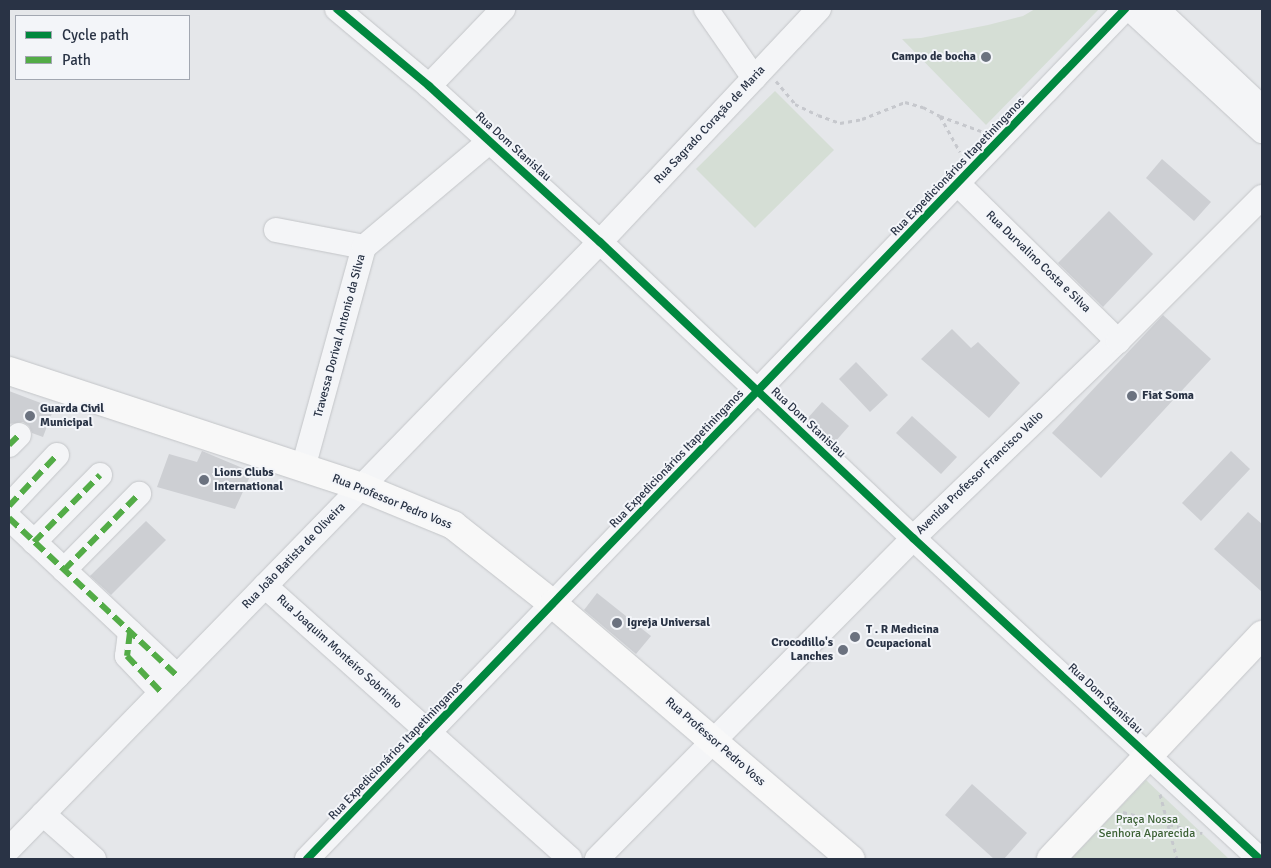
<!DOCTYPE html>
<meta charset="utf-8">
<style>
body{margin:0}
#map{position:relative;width:1271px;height:868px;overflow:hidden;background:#e5e7ea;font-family:Signika,sans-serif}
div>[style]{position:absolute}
.green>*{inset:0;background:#d5ded5}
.building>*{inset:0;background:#cdcfd3}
.path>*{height:3px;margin-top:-1.5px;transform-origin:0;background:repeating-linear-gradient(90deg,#c6c8cd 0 4px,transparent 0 8px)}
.roads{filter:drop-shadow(0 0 1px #c3c5c8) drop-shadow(0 0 1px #c3c5c8)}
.minor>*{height:24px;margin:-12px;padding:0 12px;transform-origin:12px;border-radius:12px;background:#f4f5f7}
.major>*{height:28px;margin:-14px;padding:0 14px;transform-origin:14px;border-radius:14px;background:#f8f8f8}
.quiet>*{height:6px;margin-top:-3px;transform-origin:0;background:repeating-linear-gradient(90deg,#53ac47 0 12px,transparent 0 18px)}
.cycleway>*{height:8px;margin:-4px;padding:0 4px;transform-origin:4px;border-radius:4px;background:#00873e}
.dots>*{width:14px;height:14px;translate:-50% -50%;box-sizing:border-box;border:2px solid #f3f5f9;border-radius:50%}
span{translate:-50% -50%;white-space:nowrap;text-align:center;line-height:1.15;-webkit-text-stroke:4px #f3f5f9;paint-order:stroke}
.poi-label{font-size:12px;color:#293345;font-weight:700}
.right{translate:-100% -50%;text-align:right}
.left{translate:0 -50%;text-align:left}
.street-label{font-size:12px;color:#293345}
.park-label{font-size:12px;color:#3d6236}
.frame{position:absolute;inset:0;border:10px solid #293345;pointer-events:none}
.legend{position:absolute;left:15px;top:15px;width:175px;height:65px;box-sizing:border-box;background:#f3f5f9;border:1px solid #a2a7b1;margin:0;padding:6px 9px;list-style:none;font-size:15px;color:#293345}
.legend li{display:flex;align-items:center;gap:10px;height:25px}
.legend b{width:25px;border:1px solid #a2a7b1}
</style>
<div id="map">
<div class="green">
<div style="clip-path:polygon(1035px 9px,1099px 9px,986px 125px,902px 39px,921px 38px,988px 25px,1023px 16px)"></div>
<div style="clip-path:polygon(775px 91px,834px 150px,755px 228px,696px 169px)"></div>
<div style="clip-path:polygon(1146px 780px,1229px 859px,1071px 859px)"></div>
</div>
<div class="building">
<div style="clip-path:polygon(1162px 159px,1211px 202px,1194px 221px,1146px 178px)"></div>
<div style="clip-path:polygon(1109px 211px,1153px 254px,1103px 307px,1058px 263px)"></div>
<div style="clip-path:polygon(1163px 315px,1211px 359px,1101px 478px,1052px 433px)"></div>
<div style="clip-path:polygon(952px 329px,971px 348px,978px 342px,1020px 383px,989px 418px,921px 359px)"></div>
<div style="clip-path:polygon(856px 362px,888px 395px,870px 412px,839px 379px)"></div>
<div style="clip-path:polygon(9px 391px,54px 408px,43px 437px,32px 433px,29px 426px,23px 422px,9px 424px)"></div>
<div style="clip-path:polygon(822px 402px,849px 426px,834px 443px,807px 419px)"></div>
<div style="clip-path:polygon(912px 416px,957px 457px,941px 474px,896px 433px)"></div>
<div style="clip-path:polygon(202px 451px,252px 472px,235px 509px,157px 487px,169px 454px,197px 462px)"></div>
<div style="clip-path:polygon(1231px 451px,1250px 469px,1201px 521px,1182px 503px)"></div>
<div style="clip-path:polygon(1248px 512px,1262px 524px,1262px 592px,1214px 549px)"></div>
<div style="clip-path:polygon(146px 521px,166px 540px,111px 595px,90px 576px)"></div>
<div style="clip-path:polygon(597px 593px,651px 636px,636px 654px,584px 610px)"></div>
<div style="clip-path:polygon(972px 784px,1027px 833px,1004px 859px,994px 859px,945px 815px)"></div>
</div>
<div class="path">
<div style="left:776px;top:81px;width:30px;rotate:50deg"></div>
<div style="left:795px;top:104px;width:25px;rotate:26deg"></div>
<div style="left:818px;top:115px;width:23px;rotate:20deg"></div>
<div style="left:840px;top:123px;width:22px;rotate:-10deg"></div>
<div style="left:862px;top:119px;width:46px;rotate:-21.6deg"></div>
<div style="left:905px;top:102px;width:19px;rotate:16deg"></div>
<div style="left:923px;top:107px;width:19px;rotate:28deg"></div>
<div style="left:940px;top:116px;width:44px;rotate:20.1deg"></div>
<div style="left:940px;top:116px;width:41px;rotate:60.9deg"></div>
<div style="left:1160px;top:794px;width:67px;rotate:75.3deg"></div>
<div style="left:1123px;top:812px;width:82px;rotate:14.9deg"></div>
</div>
<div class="roads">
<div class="minor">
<div style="left:337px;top:9px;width:120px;rotate:39.9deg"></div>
<div style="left:429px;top:86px;width:231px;rotate:42.4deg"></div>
<div style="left:600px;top:242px;width:431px;rotate:43.4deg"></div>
<div style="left:913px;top:538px;width:473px;rotate:42.8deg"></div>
<div style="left:706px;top:9px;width:84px;rotate:55.2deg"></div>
<div style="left:1130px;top:9px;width:180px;rotate:42.7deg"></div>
<div style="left:1157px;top:9px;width:144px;rotate:43.3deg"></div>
<div style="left:429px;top:86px;width:107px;rotate:-46.1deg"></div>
<div style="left:957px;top:183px;width:226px;rotate:44.5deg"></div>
<div style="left:276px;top:230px;width:90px;rotate:10.9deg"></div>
<div style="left:9px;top:445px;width:14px;rotate:-45deg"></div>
<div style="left:303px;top:468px;width:229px;rotate:-74.6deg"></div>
<div style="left:364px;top:247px;width:165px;rotate:-40.1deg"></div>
<div style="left:9px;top:506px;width:70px;rotate:-46.7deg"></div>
<div style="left:9px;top:518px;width:231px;rotate:43.2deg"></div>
<div style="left:34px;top:542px;width:94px;rotate:-45.4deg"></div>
<div style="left:64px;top:570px;width:107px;rotate:-45.4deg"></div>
<div style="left:265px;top:586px;width:409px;rotate:41.8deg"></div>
<div style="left:130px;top:632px;width:24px;rotate:97deg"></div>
<div style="left:127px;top:656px;width:50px;rotate:46.6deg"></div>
<div style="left:43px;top:814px;width:68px;rotate:41.4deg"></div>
<div style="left:9px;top:849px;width:847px;rotate:-45.77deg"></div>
<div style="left:600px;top:242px;width:320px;rotate:-46.8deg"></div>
<div style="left:307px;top:859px;width:1180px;rotate:-46.1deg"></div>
<div style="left:597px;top:859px;width:450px;rotate:-45.4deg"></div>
<div style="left:913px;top:538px;width:284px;rotate:-43.9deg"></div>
<div style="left:1118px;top:341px;width:204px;rotate:-45deg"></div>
</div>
<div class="major">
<div style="left:9px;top:371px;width:371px;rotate:18.2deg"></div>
<div style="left:361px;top:487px;width:100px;rotate:22.4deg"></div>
<div style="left:453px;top:525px;width:127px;rotate:38.3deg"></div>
<div style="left:553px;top:604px;width:392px;rotate:40.6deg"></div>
<div style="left:1051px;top:859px;width:308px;rotate:-46.7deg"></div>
</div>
</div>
<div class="quiet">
<div style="left:9px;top:445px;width:14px;rotate:-45deg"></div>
<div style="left:9px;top:506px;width:70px;rotate:-46.7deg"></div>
<div style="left:9px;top:518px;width:231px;rotate:43.2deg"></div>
<div style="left:34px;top:542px;width:94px;rotate:-45.4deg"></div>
<div style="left:64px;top:570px;width:107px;rotate:-45.4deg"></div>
<div style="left:130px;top:632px;width:24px;rotate:97deg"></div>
<div style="left:127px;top:656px;width:50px;rotate:46.6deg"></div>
</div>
<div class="cycleway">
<div style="left:337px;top:9px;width:120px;rotate:39.9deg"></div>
<div style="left:429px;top:86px;width:231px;rotate:42.4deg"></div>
<div style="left:600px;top:242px;width:431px;rotate:43.4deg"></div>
<div style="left:913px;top:538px;width:473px;rotate:42.8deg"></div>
<div style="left:307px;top:859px;width:1180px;rotate:-46.1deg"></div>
</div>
<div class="dots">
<div style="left:986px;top:57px;background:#6b727f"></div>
<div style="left:1132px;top:396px;background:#6b727f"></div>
<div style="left:30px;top:416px;background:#6b727f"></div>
<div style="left:204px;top:480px;background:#6b727f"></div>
<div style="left:617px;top:623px;background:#6b727f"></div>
<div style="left:855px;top:637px;background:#6b727f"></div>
<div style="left:843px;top:650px;background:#6b727f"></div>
</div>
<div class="poi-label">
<span class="right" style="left:976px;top:57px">Campo de bocha</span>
<span class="left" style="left:1142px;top:396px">Fiat Soma</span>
<span class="left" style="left:40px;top:416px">Guarda Civil<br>Municipal</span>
<span class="left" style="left:214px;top:480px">Lions Clubs<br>International</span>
<span class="left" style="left:627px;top:623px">Igreja Universal</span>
<span class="left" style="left:866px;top:637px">T . R Medicina<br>Ocupacional</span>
<span class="right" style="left:833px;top:650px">Crocodillo's<br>Lanches</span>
</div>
<div class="street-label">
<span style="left:710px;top:125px;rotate:-47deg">Rua Sagrado Coração de Maria</span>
<span style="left:513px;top:147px;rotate:42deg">Rua Dom Stanislau</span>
<span style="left:958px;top:167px;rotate:-46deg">Rua Expedicionários Itapetininganos</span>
<span style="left:1038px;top:262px;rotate:44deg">Rua Durvalino Costa e Silva</span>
<span style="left:340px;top:336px;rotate:-75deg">Travessa Dorival Antonio da Silva</span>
<span style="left:808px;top:423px;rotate:43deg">Rua Dom Stanislau</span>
<span style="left:677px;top:459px;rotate:-46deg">Rua Expedicionários Itapetininganos</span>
<span style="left:980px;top:473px;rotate:-44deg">Avenida Professor Francisco Valio</span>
<span style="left:392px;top:502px;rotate:22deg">Rua Professor Pedro Voss</span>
<span style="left:294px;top:556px;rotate:-46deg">Rua João Batista de Oliveira</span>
<span style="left:339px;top:652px;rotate:42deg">Rua Joaquim Monteiro Sobrinho</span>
<span style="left:1105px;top:699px;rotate:43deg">Rua Dom Stanislau</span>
<span style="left:715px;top:742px;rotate:41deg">Rua Professor Pedro Voss</span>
<span style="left:396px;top:751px;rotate:-46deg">Rua Expedicionários Itapetininganos</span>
</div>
<div class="park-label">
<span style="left:1147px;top:827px">Praça Nossa<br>Senhora Aparecida</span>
</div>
<div class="frame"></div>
<ul class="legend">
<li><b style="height:6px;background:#00873e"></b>Cycle path</li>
<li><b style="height:6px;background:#53ac47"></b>Path</li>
</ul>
</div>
